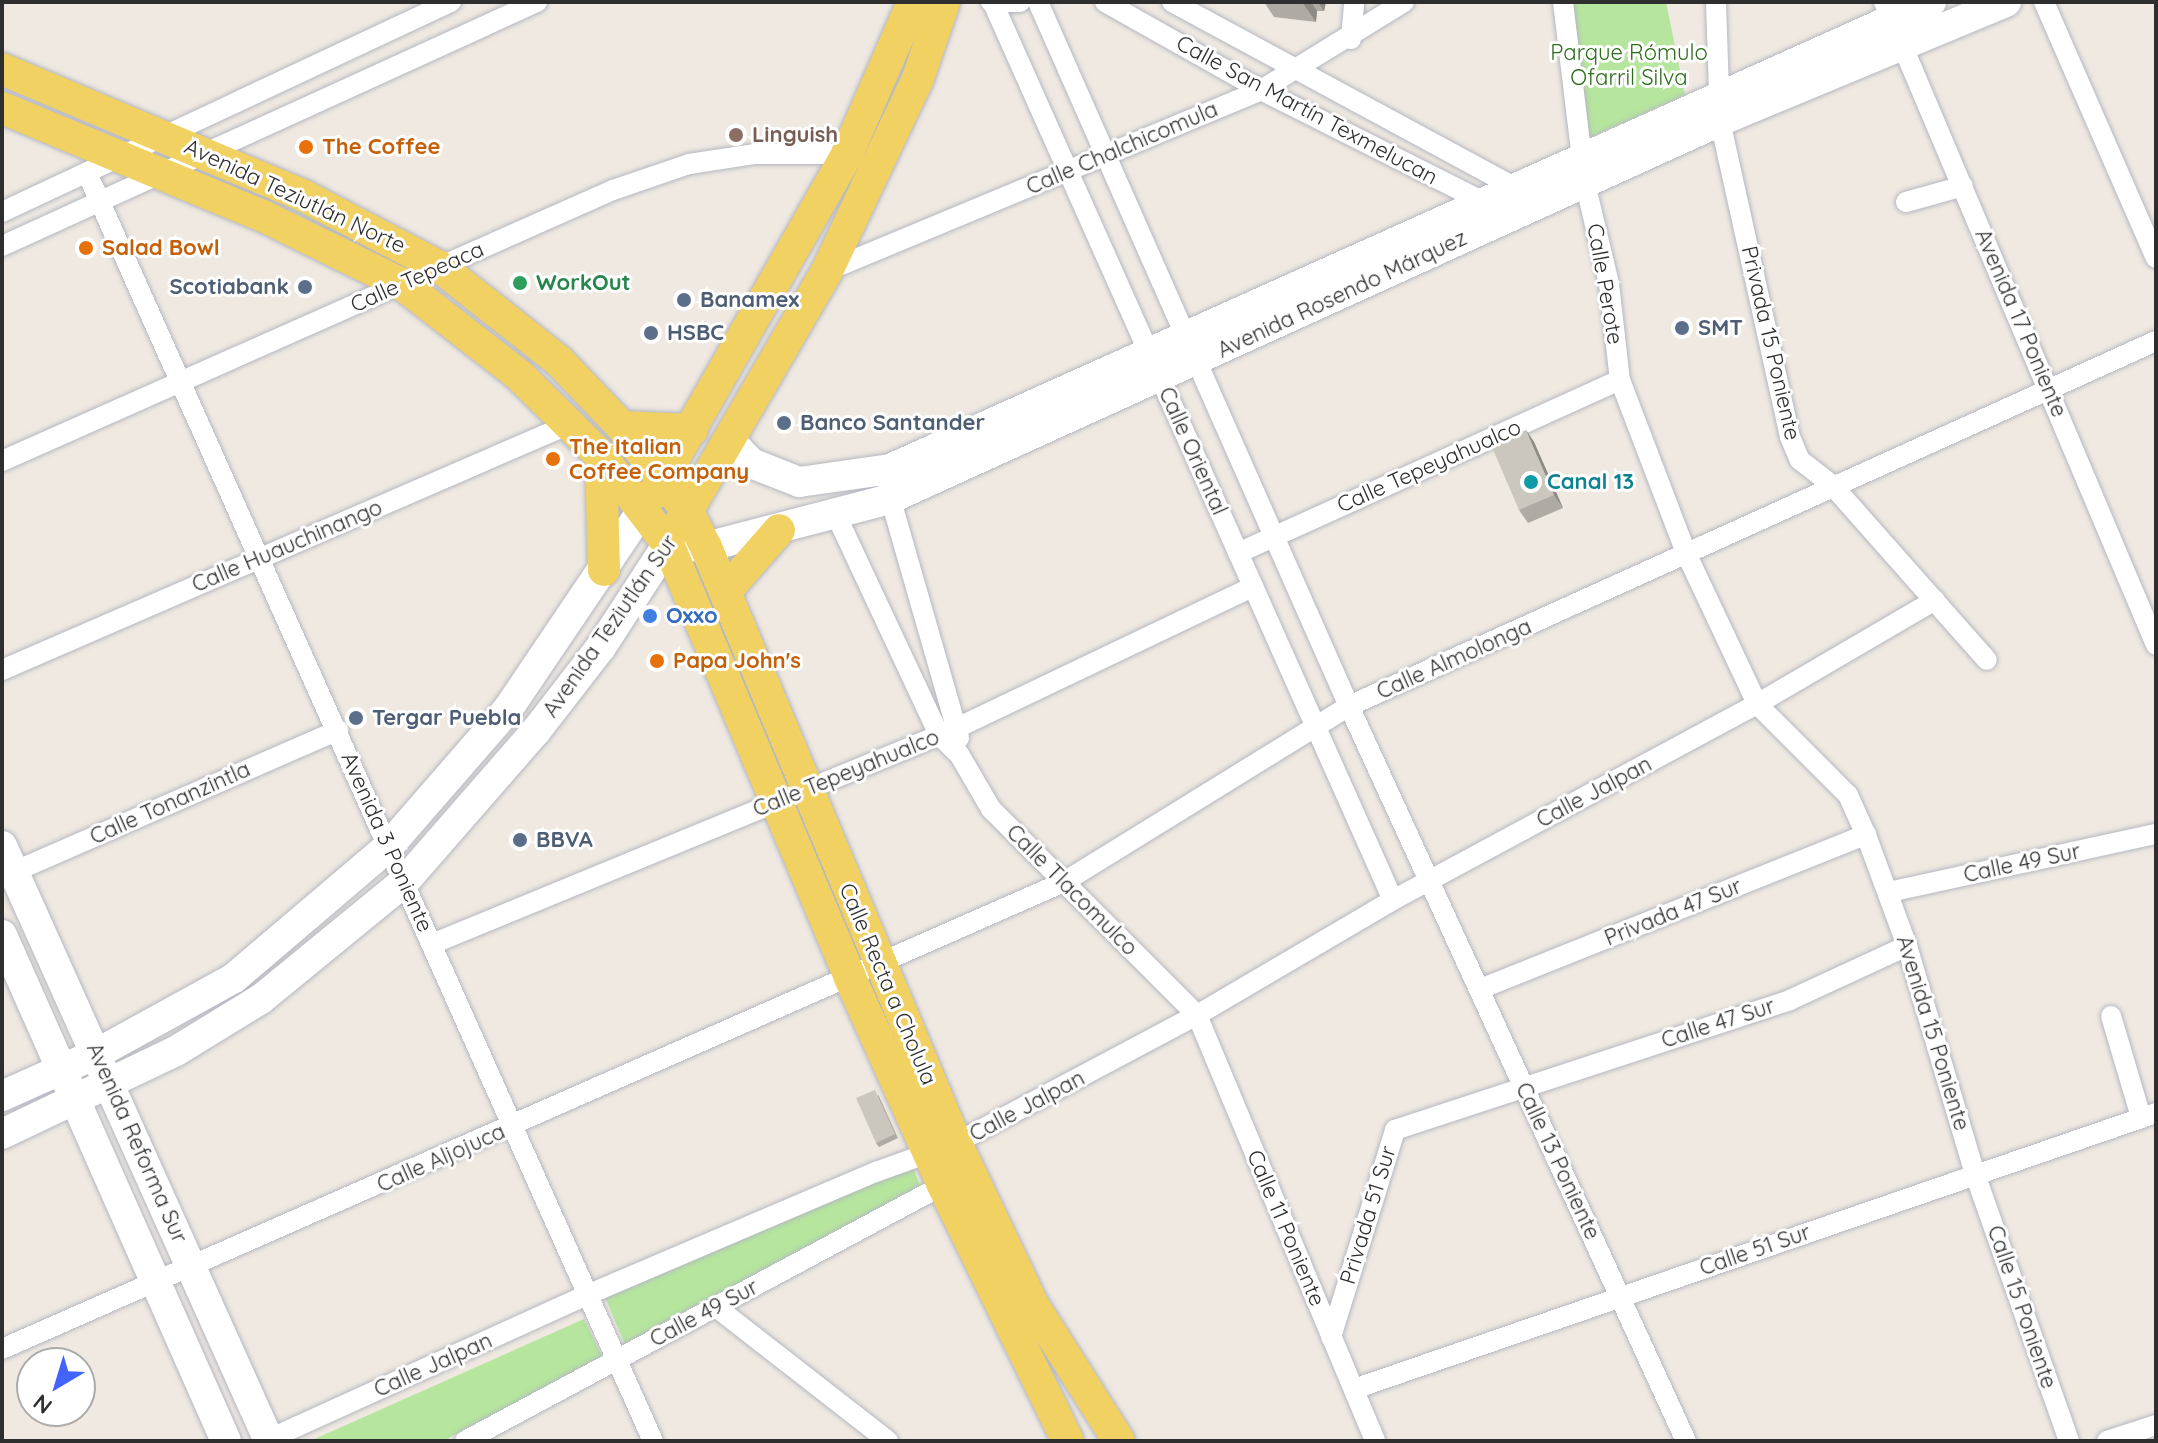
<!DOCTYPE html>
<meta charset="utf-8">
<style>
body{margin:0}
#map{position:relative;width:2158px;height:1443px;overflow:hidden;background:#efe9e1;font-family:Quicksand,sans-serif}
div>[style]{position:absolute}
.green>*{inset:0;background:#b6e59e}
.roads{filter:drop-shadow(0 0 2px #b4b7c1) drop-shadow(0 0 2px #b4b7c1)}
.street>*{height:20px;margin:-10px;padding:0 10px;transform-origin:10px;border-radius:10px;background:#fff}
.secondary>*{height:30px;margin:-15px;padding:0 15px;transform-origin:15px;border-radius:15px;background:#fff}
.primary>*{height:32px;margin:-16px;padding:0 16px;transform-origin:16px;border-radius:16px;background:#f2d163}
.wall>*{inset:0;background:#afaba4}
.shaded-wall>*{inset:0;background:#8e8b86}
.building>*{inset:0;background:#cbc7bf}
.dots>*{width:22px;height:22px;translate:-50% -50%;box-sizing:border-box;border:4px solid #fff;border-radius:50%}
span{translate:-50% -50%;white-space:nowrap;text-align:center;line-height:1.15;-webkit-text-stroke:6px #fff;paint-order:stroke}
.park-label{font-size:22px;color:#2c6e1b}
.street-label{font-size:22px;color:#2e2e2e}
.education-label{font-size:22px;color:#785e54;font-weight:700}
.left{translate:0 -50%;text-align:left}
.food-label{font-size:22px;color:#c56008;font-weight:700}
.leisure-label{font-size:22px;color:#27864d;font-weight:700}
.service-label{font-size:22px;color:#4e5e75;font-weight:700}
.right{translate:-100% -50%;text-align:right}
.culture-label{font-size:22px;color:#0d838f;font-weight:700}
.shop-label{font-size:22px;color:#366cbe;font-weight:700}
.frame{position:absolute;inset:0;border:4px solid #2e2e2e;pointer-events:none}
.north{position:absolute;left:16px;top:1347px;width:80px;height:80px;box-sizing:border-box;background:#fff;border:2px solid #ababab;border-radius:50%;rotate:218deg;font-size:22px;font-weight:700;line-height:32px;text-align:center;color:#2e2e2e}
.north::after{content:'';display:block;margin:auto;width:28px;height:36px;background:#4264fb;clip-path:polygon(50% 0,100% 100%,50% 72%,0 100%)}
</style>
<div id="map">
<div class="green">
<div style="clip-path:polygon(1571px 2px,1666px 2px,1685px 95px,1589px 138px)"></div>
<div style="clip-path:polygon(912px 1165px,921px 1188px,626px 1347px,605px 1297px)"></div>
<div style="clip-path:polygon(584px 1319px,603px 1358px,443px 1441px,310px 1441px)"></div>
</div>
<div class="roads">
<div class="street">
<div style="left:991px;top:2px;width:29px"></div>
<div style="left:1038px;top:2px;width:770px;rotate:66.17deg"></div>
<div style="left:1349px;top:706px;width:809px;rotate:65.37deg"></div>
<div style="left:1105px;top:2px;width:179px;rotate:29.4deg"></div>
<div style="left:1261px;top:90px;width:256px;rotate:26.7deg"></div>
<div style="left:1172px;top:2px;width:400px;rotate:28.4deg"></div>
<div style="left:1563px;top:2px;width:182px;rotate:83.1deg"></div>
<div style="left:1585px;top:183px;width:104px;rotate:76.6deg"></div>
<div style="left:1609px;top:284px;width:97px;rotate:83.5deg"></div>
<div style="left:1620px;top:380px;width:187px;rotate:69.1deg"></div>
<div style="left:1687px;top:555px;width:165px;rotate:64.8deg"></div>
<div style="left:1757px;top:704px;width:129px;rotate:45deg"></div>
<div style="left:1848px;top:795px;width:44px;rotate:65.8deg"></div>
<div style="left:1866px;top:835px;width:118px;rotate:69.7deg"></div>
<div style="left:1907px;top:946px;width:238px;rotate:73.4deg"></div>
<div style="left:1975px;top:1174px;width:283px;rotate:70.6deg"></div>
<div style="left:1716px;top:2px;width:119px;rotate:88.1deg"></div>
<div style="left:1720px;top:121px;width:324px;rotate:77.5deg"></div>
<div style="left:1790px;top:437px;width:25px;rotate:67deg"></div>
<div style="left:1800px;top:460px;width:42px;rotate:38.2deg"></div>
<div style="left:1833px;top:486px;width:232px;rotate:48.5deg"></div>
<div style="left:1884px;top:2px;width:698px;rotate:67.07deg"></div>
<div style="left:2044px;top:2px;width:279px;rotate:66.4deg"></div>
<div style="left:993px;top:3px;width:982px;rotate:65.97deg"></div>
<div style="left:1351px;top:39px;width:37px;rotate:-85deg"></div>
<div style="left:88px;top:175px;width:1386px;rotate:65.95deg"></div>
<div style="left:1906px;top:202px;width:59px;rotate:-15.7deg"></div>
<div style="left:2px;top:212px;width:496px;rotate:-25.1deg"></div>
<div style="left:2px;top:246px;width:588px;rotate:-24.52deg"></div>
<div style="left:827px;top:271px;width:470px;rotate:-22.6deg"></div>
<div style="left:1261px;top:90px;width:168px;rotate:-31.6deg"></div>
<div style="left:2px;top:461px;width:668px;rotate:-23.92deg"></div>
<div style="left:613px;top:190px;width:80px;rotate:-18.9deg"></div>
<div style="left:689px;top:164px;width:67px;rotate:-8.6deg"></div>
<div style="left:755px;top:154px;width:92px"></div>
<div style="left:888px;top:490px;width:258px;rotate:74deg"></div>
<div style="left:837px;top:517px;width:241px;rotate:64.9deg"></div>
<div style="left:939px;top:735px;width:28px;rotate:44deg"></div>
<div style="left:959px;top:754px;width:64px;rotate:59.8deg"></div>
<div style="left:991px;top:809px;width:291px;rotate:45deg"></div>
<div style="left:1197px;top:1015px;width:462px;rotate:67.3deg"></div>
<div style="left:1238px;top:553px;width:419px;rotate:-24.4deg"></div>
<div style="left:2px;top:670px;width:621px;rotate:-23.43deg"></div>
<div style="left:2px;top:877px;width:367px;rotate:-23.6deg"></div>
<div style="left:1889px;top:892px;width:273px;rotate:-12.3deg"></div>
<div style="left:432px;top:944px;width:570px;rotate:-22.38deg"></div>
<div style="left:959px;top:727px;width:326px;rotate:-25.5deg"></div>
<div style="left:1480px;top:989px;width:416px;rotate:-21.8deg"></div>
<div style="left:2111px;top:1016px;width:105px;rotate:73.5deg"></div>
<div style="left:716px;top:1307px;width:218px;rotate:37.9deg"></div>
<div style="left:1331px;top:1337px;width:217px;rotate:-72.8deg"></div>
<div style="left:1395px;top:1130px;width:416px;rotate:-18.2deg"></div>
<div style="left:1790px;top:1000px;width:129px;rotate:-24.8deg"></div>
<div style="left:2px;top:1349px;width:1160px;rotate:-23.74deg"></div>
<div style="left:1064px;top:882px;width:335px;rotate:-31.7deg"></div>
<div style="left:1349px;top:706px;width:886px;rotate:-24.34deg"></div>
<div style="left:1354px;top:1389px;width:848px;rotate:-18.99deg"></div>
<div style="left:265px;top:1441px;width:354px;rotate:-24.4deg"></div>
<div style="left:587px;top:1295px;width:314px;rotate:-23.1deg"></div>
<div style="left:876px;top:1172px;width:85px;rotate:-19.9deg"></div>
<div style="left:956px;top:1143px;width:273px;rotate:-28deg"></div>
<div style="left:1197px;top:1015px;width:227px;rotate:-30.4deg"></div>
<div style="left:1393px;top:900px;width:413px;rotate:-28.3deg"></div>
<div style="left:1757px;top:704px;width:206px;rotate:-30.3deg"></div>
<div style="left:465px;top:1441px;width:542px;rotate:-28.17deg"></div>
<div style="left:2107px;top:1441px;width:52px;rotate:-18.1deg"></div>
</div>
<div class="secondary">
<div style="left:730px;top:441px;width:30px;rotate:46deg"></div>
<div style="left:751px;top:463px;width:52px;rotate:21.6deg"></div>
<div style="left:799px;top:482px;width:92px;rotate:-8.1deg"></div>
<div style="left:890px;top:469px;width:1141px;rotate:-24.16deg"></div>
<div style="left:2px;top:846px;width:652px;rotate:65.83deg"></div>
<div style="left:2px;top:935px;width:553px;rotate:66.12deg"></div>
<div style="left:2px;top:1096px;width:103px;rotate:-24.1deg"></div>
<div style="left:96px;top:1054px;width:158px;rotate:-28.8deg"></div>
<div style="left:234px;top:978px;width:202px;rotate:-40.4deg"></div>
<div style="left:388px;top:847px;width:183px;rotate:-49deg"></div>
<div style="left:508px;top:709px;width:241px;rotate:-56deg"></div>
<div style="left:2px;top:1134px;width:193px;rotate:-25.5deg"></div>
<div style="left:176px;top:1051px;width:100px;rotate:-31.5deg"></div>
<div style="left:261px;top:999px;width:186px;rotate:-39.3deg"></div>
<div style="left:405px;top:881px;width:199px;rotate:-48.9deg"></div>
<div style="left:536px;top:731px;width:106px;rotate:-52.3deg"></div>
<div style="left:601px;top:647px;width:123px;rotate:-57deg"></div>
<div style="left:668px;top:544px;width:38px;rotate:5deg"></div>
<div style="left:706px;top:547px;width:187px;rotate:-14.6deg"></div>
<div style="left:887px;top:500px;width:915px;rotate:-24.46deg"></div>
<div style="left:1720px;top:121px;width:310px;rotate:-22.6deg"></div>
</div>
<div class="primary">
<div style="left:2px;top:69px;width:328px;rotate:22.8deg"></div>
<div style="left:304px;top:196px;width:153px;rotate:27.6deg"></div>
<div style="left:440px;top:267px;width:152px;rotate:38.3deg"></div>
<div style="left:559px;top:361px;width:91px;rotate:46.3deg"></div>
<div style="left:622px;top:427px;width:108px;rotate:52.2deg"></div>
<div style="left:688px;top:512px;width:39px;rotate:63deg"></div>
<div style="left:706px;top:547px;width:646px;rotate:67.24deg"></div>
<div style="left:956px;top:1143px;width:179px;rotate:64.6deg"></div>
<div style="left:1033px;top:1305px;width:161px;rotate:57.7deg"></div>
<div style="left:2px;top:108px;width:285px;rotate:22.5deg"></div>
<div style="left:265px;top:217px;width:153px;rotate:26.1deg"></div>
<div style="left:402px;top:284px;width:150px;rotate:37.9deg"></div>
<div style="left:520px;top:376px;width:114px;rotate:44.6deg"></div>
<div style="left:601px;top:456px;width:111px;rotate:52.7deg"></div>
<div style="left:668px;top:544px;width:471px;rotate:67.2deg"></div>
<div style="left:850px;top:978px;width:227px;rotate:65.8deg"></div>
<div style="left:943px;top:1185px;width:285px;rotate:64deg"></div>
<div style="left:622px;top:427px;width:70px;rotate:2.5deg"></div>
<div style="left:601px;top:456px;width:114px;rotate:88.5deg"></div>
<div style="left:654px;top:493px;width:390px;rotate:-60.3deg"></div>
<div style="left:847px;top:154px;width:166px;rotate:-66.5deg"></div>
<div style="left:678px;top:527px;width:296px;rotate:-59.8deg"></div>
<div style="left:827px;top:271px;width:210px;rotate:-64.7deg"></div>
<div style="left:917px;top:81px;width:83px;rotate:-71.1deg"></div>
<div style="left:725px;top:592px;width:82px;rotate:-48.9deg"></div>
</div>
</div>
<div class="wall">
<div style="clip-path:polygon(1264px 2px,1326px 2px,1324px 11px,1317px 11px,1316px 22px,1274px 17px)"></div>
<div style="clip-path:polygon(1526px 430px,1534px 442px,1563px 508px,1528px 523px,1519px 510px)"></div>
<div style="clip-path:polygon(878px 1094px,898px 1138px,879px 1147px,876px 1143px)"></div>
</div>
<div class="shaded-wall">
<div style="clip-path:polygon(1302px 2px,1311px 2px,1317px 11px,1316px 22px)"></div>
<div style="clip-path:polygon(1318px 2px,1326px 2px,1324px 11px)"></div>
<div style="clip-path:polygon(1526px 430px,1534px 442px,1563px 508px,1554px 495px)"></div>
</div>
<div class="building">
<div style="clip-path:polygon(1526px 430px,1554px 495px,1519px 510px,1491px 445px)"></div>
<div style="clip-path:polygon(875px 1090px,895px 1134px,876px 1143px,856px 1098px)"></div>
</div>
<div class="dots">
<div style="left:736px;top:135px;background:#8d6e63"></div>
<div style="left:306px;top:147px;background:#e8710a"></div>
<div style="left:86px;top:248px;background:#e8710a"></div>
<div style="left:520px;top:283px;background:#2e9e5b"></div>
<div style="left:305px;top:287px;background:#5c6f8a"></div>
<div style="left:684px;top:300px;background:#5c6f8a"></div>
<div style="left:1682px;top:328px;background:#5c6f8a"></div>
<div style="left:651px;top:333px;background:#5c6f8a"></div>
<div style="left:784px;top:423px;background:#5c6f8a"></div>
<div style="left:553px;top:459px;background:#e8710a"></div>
<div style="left:1531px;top:482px;background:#0f9aa8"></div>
<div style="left:650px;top:616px;background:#3f7fe0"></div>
<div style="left:657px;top:661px;background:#e8710a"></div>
<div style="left:356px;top:718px;background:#5c6f8a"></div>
<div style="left:520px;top:840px;background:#5c6f8a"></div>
</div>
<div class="park-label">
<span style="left:1629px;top:65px">Parque Rómulo<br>Ofarril Silva</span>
</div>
<div class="street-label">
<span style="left:1307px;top:110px;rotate:28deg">Calle San Martín Texmelucan</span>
<span style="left:1122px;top:148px;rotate:-23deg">Calle Chalchicomula</span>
<span style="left:295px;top:196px;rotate:25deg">Avenida Teziutlán Norte</span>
<span style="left:417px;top:277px;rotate:-24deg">Calle Tepeaca</span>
<span style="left:1605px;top:284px;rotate:80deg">Calle Perote</span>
<span style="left:1342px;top:294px;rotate:-25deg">Avenida Rosendo Márquez</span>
<span style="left:2021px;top:323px;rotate:67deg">Avenida 17 Poniente</span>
<span style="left:1771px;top:343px;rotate:77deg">Privada 15 Poniente</span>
<span style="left:1193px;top:451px;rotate:66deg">Calle Oriental</span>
<span style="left:1429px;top:466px;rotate:-24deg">Calle Tepeyahualco</span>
<span style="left:287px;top:546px;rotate:-23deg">Calle Huauchinango</span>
<span style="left:610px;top:626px;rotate:-55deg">Avenida Teziutlán Sur</span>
<span style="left:1454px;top:659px;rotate:-24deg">Calle Almolonga</span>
<span style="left:846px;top:773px;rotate:-22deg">Calle Tepeyahualco</span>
<span style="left:1594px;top:792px;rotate:-28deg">Calle Jalpan</span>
<span style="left:170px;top:803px;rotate:-24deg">Calle Tonanzintla</span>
<span style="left:387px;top:842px;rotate:66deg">Avenida 3 Poniente</span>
<span style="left:2022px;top:863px;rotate:-12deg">Calle 49 Sur</span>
<span style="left:1072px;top:890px;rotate:45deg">Calle Tlacomulco</span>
<span style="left:1673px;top:912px;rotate:-22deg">Privada 47 Sur</span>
<span style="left:888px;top:984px;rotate:67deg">Calle Recta a Cholula</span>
<span style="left:1718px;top:1023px;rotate:-18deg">Calle 47 Sur</span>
<span style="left:1933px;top:1033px;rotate:73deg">Avenida 15 Poniente</span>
<span style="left:1027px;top:1106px;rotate:-28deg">Calle Jalpan</span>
<span style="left:137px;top:1143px;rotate:66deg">Avenida Reforma Sur</span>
<span style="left:441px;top:1158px;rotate:-24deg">Calle Aljojuca</span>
<span style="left:1558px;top:1161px;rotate:65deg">Calle 13 Poniente</span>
<span style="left:1368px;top:1215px;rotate:-73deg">Privada 51 Sur</span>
<span style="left:1286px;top:1228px;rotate:67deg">Calle 11 Poniente</span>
<span style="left:1755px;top:1250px;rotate:-19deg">Calle 51 Sur</span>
<span style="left:2022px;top:1307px;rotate:71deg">Calle 15 Poniente</span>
<span style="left:704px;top:1313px;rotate:-28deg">Calle 49 Sur</span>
<span style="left:433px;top:1365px;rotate:-24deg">Calle Jalpan</span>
</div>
<div class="education-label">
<span class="left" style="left:752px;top:135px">Linguish</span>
</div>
<div class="food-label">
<span class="left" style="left:322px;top:147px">The Coffee</span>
<span class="left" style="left:102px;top:248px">Salad Bowl</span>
<span class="left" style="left:569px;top:459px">The Italian<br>Coffee Company</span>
<span class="left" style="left:673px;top:661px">Papa John's</span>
</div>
<div class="leisure-label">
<span class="left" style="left:536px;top:283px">WorkOut</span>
</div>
<div class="service-label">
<span class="right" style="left:289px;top:287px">Scotiabank</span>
<span class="left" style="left:700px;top:300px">Banamex</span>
<span class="left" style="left:1698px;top:328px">SMT</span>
<span class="left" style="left:667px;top:333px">HSBC</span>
<span class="left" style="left:800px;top:423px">Banco Santander</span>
<span class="left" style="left:372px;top:718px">Tergar Puebla</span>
<span class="left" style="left:536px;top:840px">BBVA</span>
</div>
<div class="culture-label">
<span class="left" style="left:1547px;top:482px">Canal 13</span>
</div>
<div class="shop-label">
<span class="left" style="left:666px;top:616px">Oxxo</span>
</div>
<div class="frame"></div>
<div class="north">N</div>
</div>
